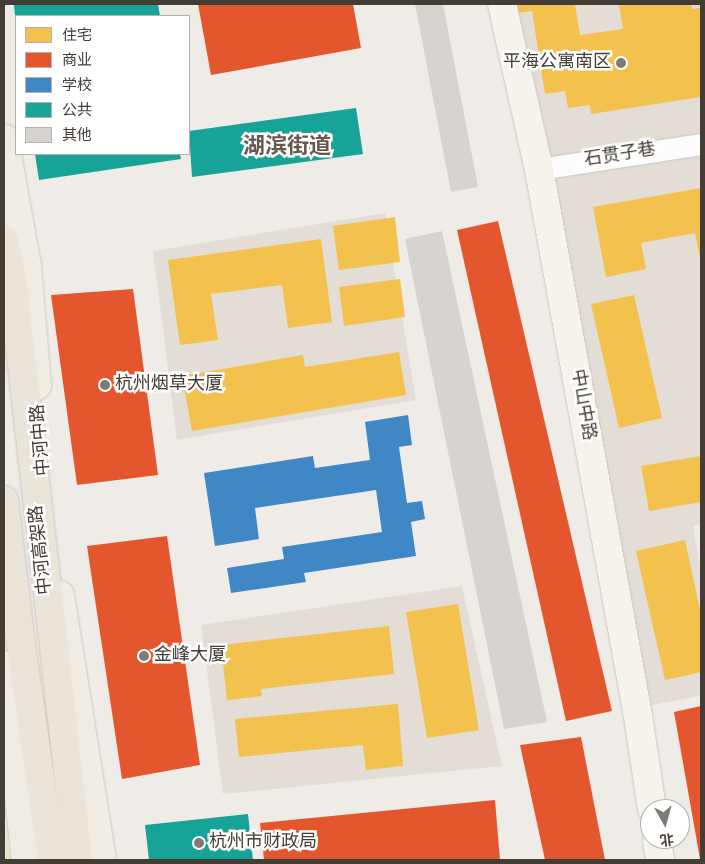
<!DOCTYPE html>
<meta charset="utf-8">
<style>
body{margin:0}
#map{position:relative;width:705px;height:864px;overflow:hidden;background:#efece8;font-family:Overpass,"Noto Sans SC",sans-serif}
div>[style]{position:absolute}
.residential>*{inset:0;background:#e3ddd5}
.green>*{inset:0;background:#dee8c8}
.homes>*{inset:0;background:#f2c14e}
.shops>*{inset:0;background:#e4572e}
.schools>*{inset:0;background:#3f88c5}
.public>*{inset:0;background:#17a398}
.building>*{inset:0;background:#d7d3cf}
.roads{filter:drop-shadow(0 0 1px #cbc8c4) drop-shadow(0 0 1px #cbc8c4)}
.street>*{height:21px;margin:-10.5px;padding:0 10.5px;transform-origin:10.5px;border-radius:10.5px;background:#fdfcfc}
.secondary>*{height:28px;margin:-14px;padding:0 14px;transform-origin:14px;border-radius:14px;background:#f6f3ed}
.primary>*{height:28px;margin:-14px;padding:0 14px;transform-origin:14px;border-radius:14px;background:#f0ebe3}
.highway>*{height:28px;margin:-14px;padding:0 14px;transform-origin:14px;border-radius:14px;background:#ebe4d9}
.dots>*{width:14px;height:14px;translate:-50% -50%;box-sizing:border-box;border:2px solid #fff;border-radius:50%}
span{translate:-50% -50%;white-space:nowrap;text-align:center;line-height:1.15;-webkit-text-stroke:5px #fff;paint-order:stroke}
.poi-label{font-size:18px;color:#443d35}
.right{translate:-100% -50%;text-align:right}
.left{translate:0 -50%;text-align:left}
.street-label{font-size:18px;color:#443d35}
.district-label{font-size:22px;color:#66594c;font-weight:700}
.frame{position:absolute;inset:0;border:5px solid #443d35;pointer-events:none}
.legend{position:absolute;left:15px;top:15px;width:175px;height:140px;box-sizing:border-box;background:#fff;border:1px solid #b4b1ae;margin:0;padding:6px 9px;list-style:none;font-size:15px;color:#443d35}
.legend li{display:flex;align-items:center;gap:10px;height:25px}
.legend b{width:25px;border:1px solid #b4b1ae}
.north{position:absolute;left:640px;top:799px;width:50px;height:50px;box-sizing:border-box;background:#fff;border:1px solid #b4b1ae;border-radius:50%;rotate:173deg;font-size:14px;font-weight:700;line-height:20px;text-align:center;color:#443d35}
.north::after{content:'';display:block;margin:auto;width:18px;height:22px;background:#807a74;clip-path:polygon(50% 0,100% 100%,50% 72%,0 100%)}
</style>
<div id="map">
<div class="residential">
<div style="clip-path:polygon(507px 4px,701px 4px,701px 524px,693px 526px,701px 572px,701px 696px,640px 707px)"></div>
<div style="clip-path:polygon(385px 213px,416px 400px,177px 440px,153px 251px)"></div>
<div style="clip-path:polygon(462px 586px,502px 766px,223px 794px,201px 625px)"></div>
</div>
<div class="green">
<div style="clip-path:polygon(4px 816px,10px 860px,4px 860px)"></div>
</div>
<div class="homes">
<div style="clip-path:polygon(517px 4px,575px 4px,580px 35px,623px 29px,619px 4px,691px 4px,692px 9px,701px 8px,701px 97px,591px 114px,590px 105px,568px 108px,565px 91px,545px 94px,532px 11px,518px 13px)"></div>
<div style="clip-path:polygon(701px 188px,701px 263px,695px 233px,641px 243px,646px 269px,606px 277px,593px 207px)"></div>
<div style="clip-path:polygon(395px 217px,400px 262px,339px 270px,333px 226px)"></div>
<div style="clip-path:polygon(321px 239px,332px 322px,288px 328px,282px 285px,211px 294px,218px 340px,180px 345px,168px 260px)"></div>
<div style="clip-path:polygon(400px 279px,405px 317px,344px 326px,339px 287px)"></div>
<div style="clip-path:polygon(634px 295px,662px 418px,619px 428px,591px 304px)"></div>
<div style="clip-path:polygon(399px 352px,406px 395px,192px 431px,182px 376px,303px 355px,305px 367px)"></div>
<div style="clip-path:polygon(701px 456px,701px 502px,649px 511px,641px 466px)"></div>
<div style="clip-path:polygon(685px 540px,701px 615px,701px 672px,665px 680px,636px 551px)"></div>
<div style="clip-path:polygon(458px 604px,479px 730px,427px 738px,406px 612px)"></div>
<div style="clip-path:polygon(389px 626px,394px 674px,261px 689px,262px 696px,227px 700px,221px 645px)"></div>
<div style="clip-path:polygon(398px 704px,403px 766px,366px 770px,363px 745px,239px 757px,235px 719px)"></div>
</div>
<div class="shops">
<div style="clip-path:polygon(198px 4px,353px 4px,361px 48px,211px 75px)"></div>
<div style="clip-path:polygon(498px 221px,612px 711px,566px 721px,457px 230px)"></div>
<div style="clip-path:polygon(133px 289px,158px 475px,77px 485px,51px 295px)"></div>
<div style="clip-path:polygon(167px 536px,200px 765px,122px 779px,87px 546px)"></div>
<div style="clip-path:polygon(701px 706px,701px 859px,700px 859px,674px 712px)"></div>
<div style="clip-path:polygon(581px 737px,605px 860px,545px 860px,520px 745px)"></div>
<div style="clip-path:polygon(495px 800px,500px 860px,264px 860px,260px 823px)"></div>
</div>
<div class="schools">
<div style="clip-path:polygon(408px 415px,412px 445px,399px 447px,407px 503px,422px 501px,425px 519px,411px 522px,416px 556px,304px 573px,306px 582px,231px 593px,227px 568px,284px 559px,282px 547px,382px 532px,376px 490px,255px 508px,259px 539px,215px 546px,204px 473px,313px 456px,315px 468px,370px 460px,365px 422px)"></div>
</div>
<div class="public">
<div style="clip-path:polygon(24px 4px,158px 4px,160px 16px,15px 16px,14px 5px)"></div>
<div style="clip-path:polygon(356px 108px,363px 154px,192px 177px,189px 131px)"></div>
<div style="clip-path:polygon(35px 154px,180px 154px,181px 159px,39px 180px)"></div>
<div style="clip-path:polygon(248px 814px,253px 860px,149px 860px,145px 825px)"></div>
</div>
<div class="building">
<div style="clip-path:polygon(415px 4px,443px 4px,478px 187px,451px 192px)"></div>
<div style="clip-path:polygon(442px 231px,547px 722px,504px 729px,405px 239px)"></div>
</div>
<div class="roads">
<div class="street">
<div style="left:539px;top:169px;width:164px;rotate:-8.8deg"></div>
</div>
<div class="secondary">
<div style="left:502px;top:4px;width:169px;rotate:77.4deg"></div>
<div style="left:539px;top:169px;width:556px;rotate:79.74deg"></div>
<div style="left:638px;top:716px;width:94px;rotate:81.4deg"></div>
<div style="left:657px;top:839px;width:21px;rotate:82deg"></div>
</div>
<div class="primary">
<div style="left:4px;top:138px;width:130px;rotate:79.8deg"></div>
<div style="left:27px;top:266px;width:120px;rotate:85.2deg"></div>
<div style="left:60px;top:595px;width:268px;rotate:81deg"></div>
<div style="left:4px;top:665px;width:196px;rotate:83.6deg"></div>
</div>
<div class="highway">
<div style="left:4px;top:240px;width:47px;rotate:78.9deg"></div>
<div style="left:13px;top:286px;width:578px;rotate:83.54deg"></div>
<div style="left:4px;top:500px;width:146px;rotate:83.3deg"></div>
<div style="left:21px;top:645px;width:217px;rotate:81.8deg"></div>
</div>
</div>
<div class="dots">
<div style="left:621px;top:63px;background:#807a74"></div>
<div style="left:105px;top:385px;background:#807a74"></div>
<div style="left:144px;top:656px;background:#807a74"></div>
<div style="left:199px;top:843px;background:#807a74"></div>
</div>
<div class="poi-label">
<span class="right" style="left:611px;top:63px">平海公寓南区</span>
<span class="left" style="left:115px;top:385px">杭州烟草大厦</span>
<span class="left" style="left:154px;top:656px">金峰大厦</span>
<span class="left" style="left:209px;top:843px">杭州市财政局</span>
</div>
<div class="street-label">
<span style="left:620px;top:156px;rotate:-9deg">石贯子巷</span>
<span style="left:582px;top:405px;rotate:80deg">中山中路</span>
<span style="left:42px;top:440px;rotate:-95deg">中河中路</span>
<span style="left:42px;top:550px;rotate:-96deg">中河高架路</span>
</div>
<div class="district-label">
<span style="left:287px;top:148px">湖滨街道</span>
</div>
<div class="frame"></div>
<ul class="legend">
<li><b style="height:14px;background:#f2c14e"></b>住宅</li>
<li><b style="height:14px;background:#e4572e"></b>商业</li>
<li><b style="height:14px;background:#3f88c5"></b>学校</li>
<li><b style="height:14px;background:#17a398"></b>公共</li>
<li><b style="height:14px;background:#d7d3cf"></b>其他</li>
</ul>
<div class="north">北</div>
</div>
